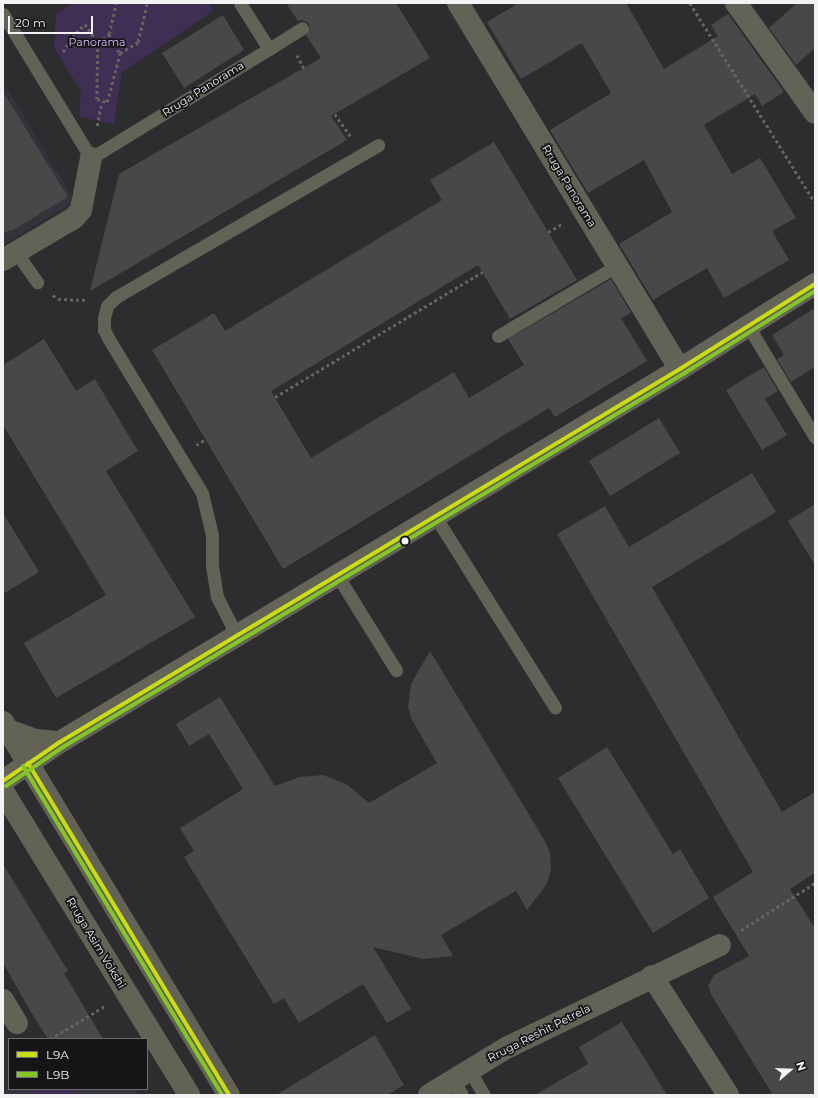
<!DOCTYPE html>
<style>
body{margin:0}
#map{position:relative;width:818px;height:1098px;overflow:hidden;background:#2d2c2f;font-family:Montserrat,sans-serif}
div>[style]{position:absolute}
.built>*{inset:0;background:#36323b}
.green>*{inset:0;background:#3f2f54}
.building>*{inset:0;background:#484849}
.path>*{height:2.5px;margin-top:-1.25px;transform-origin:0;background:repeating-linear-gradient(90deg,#65655e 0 3px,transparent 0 6px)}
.lane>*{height:13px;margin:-6.5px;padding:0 6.5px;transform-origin:6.5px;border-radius:6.5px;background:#636256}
.street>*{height:22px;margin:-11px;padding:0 11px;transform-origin:11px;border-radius:11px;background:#636256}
.secondary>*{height:22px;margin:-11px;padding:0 11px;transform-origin:11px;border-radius:11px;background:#646458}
.primary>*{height:22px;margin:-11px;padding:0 11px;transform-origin:11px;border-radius:11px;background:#636355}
.bus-1>*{height:4px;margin:-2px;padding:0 2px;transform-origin:2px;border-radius:2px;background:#cadd11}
.bus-2>*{height:4px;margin:-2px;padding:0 2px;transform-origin:2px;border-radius:2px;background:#85c627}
.dots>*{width:11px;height:11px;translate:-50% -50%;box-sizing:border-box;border:2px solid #151416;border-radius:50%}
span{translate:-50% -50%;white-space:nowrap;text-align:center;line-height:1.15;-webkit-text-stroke:3.5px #151416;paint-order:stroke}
.park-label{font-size:11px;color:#d7bffd}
.street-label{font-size:11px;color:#f3f2f5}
.frame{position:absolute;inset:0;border:4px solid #f3f2f5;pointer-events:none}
.legend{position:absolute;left:8px;top:1038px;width:140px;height:52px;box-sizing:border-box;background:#151416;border:1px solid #6e6d6f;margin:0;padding:5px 7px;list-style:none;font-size:12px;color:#f3f2f5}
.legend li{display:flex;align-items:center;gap:8px;height:20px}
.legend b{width:20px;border:1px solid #6e6d6f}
.north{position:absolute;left:770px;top:1050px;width:40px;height:40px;-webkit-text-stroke:3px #151416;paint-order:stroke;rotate:71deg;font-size:11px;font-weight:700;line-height:16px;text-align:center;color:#f3f2f5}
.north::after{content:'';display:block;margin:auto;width:14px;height:18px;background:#f3f2f5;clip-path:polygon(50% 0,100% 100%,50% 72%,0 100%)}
.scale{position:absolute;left:8px;top:16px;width:85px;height:18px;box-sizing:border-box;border:2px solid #f3f2f5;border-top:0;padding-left:5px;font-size:12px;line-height:14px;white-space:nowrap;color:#f3f2f5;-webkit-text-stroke:3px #151416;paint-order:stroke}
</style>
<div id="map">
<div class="built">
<div style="clip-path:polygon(3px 82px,75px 201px,3px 245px)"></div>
<div style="clip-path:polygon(9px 1087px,136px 1089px,139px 1095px,3px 1095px,3px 1091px)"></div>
</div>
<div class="green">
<div style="clip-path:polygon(74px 3px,209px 3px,213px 11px,122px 72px,114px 124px,79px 117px,81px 91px,54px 48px,56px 14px)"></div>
<div style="clip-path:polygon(34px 1089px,72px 1089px,76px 1095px,24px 1095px)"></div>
</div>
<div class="building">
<div style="clip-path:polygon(286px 3px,396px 3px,430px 58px,331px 116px,347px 140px,90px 291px,119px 174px,321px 58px,306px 35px,310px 28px,308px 23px,302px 20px,298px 21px)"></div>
<div style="clip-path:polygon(519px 3px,626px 3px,664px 69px,718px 36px,711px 25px,728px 14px,784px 92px,762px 106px,755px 94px,704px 125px,732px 174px,760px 158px,796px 218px,772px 231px,789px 260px,724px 298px,707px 268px,653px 300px,619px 244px,672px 212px,644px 160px,588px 193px,550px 130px,611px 93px,582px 43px,521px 79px,487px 22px)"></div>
<div style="clip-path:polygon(797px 3px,815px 3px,815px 48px,796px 65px,769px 28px)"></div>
<div style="clip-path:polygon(223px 15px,244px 50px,184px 88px,162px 53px)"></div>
<div style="clip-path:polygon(3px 92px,68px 197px,11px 231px,10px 230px,3px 234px)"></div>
<div style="clip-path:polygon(494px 142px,577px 280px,510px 319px,478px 265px,271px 391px,311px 458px,454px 372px,469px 398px,524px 365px,508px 339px,611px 279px,631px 313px,621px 318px,647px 361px,555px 417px,549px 408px,283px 569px,152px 350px,214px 313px,225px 331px,442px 200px,430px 180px)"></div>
<div style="clip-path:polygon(815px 308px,815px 367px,791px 382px,777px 359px,784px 355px,772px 335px)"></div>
<div style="clip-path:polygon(44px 339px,76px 391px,95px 379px,138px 451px,106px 471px,195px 617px,56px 698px,24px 643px,106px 595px,3px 425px,3px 365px)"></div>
<div style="clip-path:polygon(764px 367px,778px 391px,765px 399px,787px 435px,762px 450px,726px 390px)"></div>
<div style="clip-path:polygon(659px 418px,680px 453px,610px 496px,589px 461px)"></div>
<div style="clip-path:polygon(752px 473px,776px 512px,652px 587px,782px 812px,815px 792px,815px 873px,790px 889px,815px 928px,815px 1095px,773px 1095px,712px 996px,708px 986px,714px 975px,749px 956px,713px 897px,753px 872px,557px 534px,605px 506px,629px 547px)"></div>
<div style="clip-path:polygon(815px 504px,815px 565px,788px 521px)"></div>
<div style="clip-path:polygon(3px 513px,39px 572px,3px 594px)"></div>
<div style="clip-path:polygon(430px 651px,545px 841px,550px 853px,551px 869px,547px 884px,527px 910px,516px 891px,441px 935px,453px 956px,423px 959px,373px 947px,411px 1009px,387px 1023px,363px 984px,299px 1023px,284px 998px,274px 1004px,184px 857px,194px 851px,180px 828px,243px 789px,209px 734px,189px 746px,176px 724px,220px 697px,275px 786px,300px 777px,323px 775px,346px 784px,369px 803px,437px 763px,412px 720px,408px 707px,411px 684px)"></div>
<div style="clip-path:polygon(607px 747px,673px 854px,680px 849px,709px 898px,653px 933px,558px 778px)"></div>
<div style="clip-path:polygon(3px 864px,68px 971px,64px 973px,103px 1039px,48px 1039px,31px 1012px,3px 963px)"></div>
<div style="clip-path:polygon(622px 1022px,667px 1095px,535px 1095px,588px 1064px,579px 1047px)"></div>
<div style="clip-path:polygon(375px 1035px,404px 1085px,387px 1095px,276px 1095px)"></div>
</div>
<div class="path">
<div style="left:690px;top:3px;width:235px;rotate:57.9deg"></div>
<div style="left:109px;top:34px;width:22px;rotate:60deg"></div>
<div style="left:120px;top:53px;width:21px;rotate:-31deg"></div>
<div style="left:138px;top:42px;width:39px;rotate:-77deg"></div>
<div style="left:98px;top:43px;width:56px;rotate:91deg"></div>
<div style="left:97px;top:99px;width:10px;rotate:17deg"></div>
<div style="left:107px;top:102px;width:51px;rotate:-75.1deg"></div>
<div style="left:63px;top:52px;width:17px;rotate:-59deg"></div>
<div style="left:72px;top:37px;width:18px;rotate:-45deg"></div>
<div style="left:85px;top:24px;width:23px;rotate:56deg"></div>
<div style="left:98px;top:43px;width:14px;rotate:-39deg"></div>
<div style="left:109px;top:34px;width:32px;rotate:-77deg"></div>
<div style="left:297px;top:55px;width:15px;rotate:62deg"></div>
<div style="left:335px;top:114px;width:28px;rotate:55deg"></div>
<div style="left:97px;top:126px;width:25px;rotate:-79deg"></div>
<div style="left:548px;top:232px;width:16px;rotate:-30deg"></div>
<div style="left:53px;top:295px;width:6px;rotate:39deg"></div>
<div style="left:58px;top:299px;width:28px;rotate:2deg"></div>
<div style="left:275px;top:397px;width:242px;rotate:-31.1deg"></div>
<div style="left:196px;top:445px;width:12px;rotate:-31deg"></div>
<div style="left:741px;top:930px;width:88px;rotate:-32.4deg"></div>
<div style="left:50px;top:1039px;width:64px;rotate:-31deg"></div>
</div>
<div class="lane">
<div style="left:3px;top:14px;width:169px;rotate:58.6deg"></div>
<div style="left:91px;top:158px;width:209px;rotate:-31.5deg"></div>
<div style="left:269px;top:49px;width:54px;rotate:-122.2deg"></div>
<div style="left:269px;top:49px;width:39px;rotate:-32deg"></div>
<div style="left:16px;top:252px;width:37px;rotate:55deg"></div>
<div style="left:748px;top:326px;width:130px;rotate:58.9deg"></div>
<div style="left:498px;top:336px;width:139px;rotate:-30.6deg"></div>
<div style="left:435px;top:516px;width:226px;rotate:57.9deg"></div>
<div style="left:337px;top:575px;width:112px;rotate:58.2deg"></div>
<div style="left:237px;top:636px;width:44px;rotate:-117.1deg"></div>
<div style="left:217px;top:597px;width:31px;rotate:-99deg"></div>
<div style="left:212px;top:566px;width:31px;rotate:-90deg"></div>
<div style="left:212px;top:535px;width:43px;rotate:-103.4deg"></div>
<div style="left:202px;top:493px;width:175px;rotate:-121.2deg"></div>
<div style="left:111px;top:343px;width:15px;rotate:-118deg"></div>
<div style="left:104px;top:330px;width:12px;rotate:-90deg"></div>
<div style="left:104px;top:318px;width:12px;rotate:-76deg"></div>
<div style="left:107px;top:306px;width:13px;rotate:-45deg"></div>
<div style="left:116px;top:297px;width:303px;rotate:-30.1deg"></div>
<div style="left:470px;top:1071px;width:28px;rotate:60deg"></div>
<div style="left:453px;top:1080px;width:17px;rotate:59deg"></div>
</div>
<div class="street">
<div style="left:458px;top:3px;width:428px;rotate:58.8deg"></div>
<div style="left:736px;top:3px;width:135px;rotate:54.3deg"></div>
<div style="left:3px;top:260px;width:82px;rotate:-30.6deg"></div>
<div style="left:74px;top:218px;width:11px;rotate:-49deg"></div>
<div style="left:81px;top:210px;width:53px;rotate:-79.1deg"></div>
<div style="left:652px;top:976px;width:141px;rotate:57.4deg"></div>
<div style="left:3px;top:1000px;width:27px;rotate:59deg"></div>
<div style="left:429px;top:1095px;width:92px;rotate:-31.3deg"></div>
<div style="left:508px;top:1047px;width:235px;rotate:-25.7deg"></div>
</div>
<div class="secondary">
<div style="left:3px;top:781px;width:69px;rotate:-34.4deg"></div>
<div style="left:60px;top:742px;width:724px;rotate:-31.03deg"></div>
<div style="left:680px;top:369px;width:160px;rotate:-32.2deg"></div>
</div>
<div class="primary">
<div style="left:3px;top:722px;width:436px;rotate:58.8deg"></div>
<div style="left:8px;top:730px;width:29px;rotate:20deg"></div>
<div style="left:35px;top:740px;width:25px;rotate:5deg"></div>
<div style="left:3px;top:791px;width:356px;rotate:58.5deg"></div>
</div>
<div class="bus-1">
<div style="left:28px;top:763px;width:388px;rotate:58.8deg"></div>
<div style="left:3px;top:781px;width:69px;rotate:-34.4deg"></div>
<div style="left:60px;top:742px;width:724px;rotate:-31.03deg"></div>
<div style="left:680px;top:369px;width:160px;rotate:-32.2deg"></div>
</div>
<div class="bus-2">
<div style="left:23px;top:766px;width:385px;rotate:58.8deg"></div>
<div style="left:6px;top:786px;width:69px;rotate:-34.4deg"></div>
<div style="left:63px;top:747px;width:724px;rotate:-31.03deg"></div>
<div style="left:683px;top:374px;width:156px;rotate:-32.2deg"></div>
</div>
<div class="dots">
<div style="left:405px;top:541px;background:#f3f2f5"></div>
</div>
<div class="park-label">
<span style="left:97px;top:42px">Panorama</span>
</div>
<div class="street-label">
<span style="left:203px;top:89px;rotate:-32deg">Rruga Panorama</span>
<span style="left:569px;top:186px;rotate:59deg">Rruga Panorama</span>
<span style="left:96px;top:943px;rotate:59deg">Rruga Asim Vokshi</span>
<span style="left:539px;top:1033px;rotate:-27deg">Rruga Reshit Petrela</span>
</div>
<div class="frame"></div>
<ul class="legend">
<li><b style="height:5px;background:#cadd11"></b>L9A</li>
<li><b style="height:5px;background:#85c627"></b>L9B</li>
</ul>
<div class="north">N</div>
<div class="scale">20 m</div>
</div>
